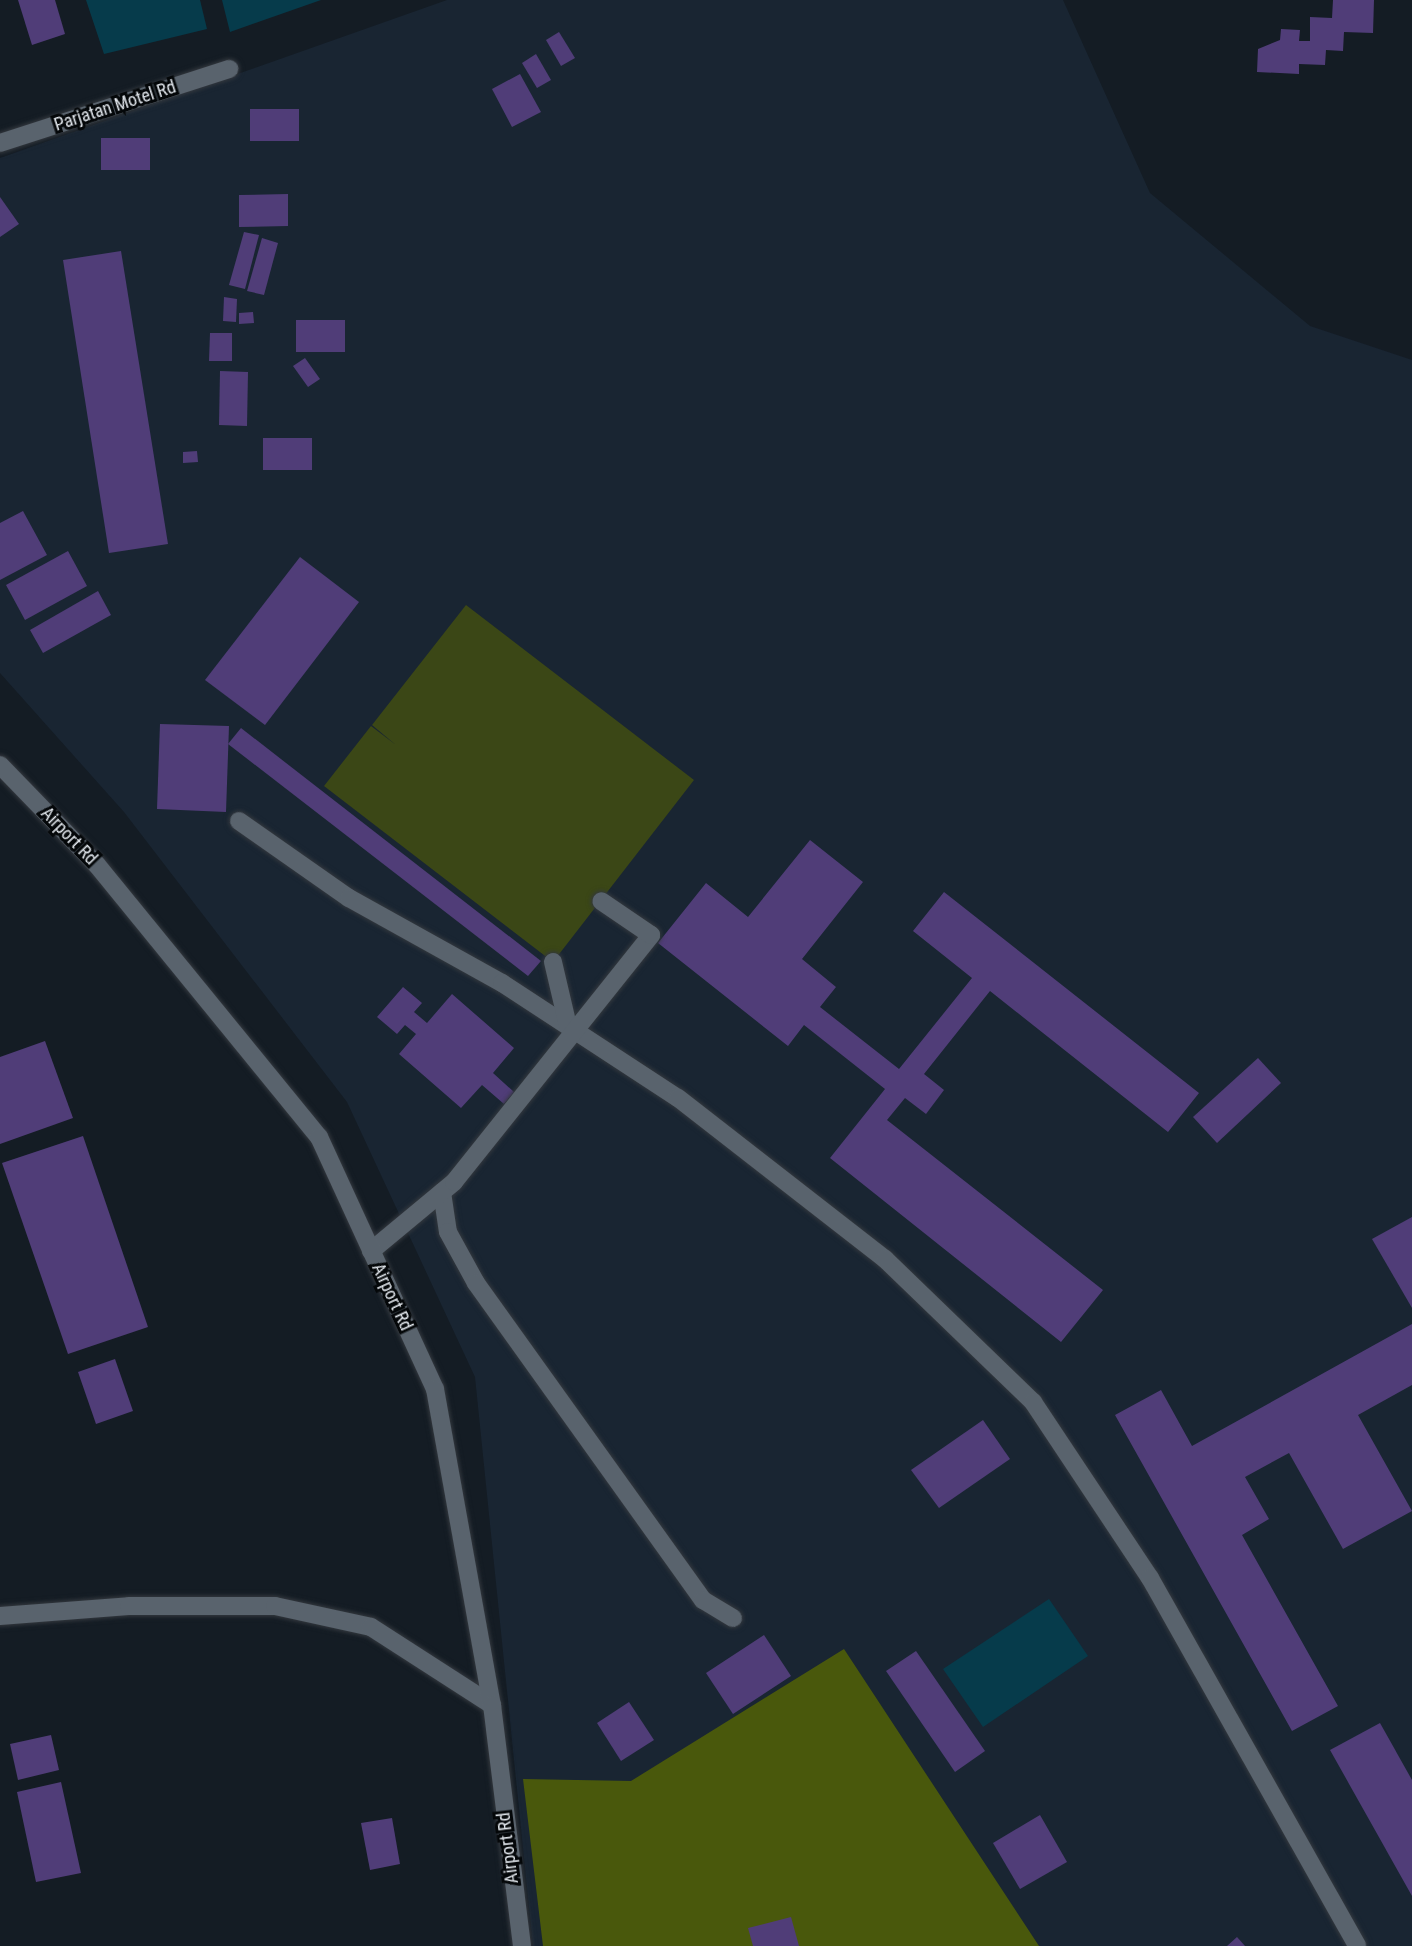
<!DOCTYPE html>
<style>
body{margin:0}
#map{position:relative;width:1412px;height:1946px;overflow:hidden;background:#141c24;font-family:"Roboto Condensed",sans-serif}
div>[style]{position:absolute}
.built>*{inset:0;background:#192532}
.green>*{inset:0;background:#3b4716}
.forest>*{inset:0;background:#49580c}
.water>*{inset:0;background:#063b4b}
.building>*{inset:0;background:#503d78}
.roads{filter:drop-shadow(0 0 2px #33383e) drop-shadow(0 0 2px #33383e)}
.lane>*{height:18px;margin:-9px;padding:0 9px;transform-origin:9px;border-radius:9px;background:#59636d}
.street>*{height:18px;margin:-9px;padding:0 9px;transform-origin:9px;border-radius:9px;background:#59636d}
.secondary>*{height:18px;margin:-9px;padding:0 9px;transform-origin:9px;border-radius:9px;background:#59636d}
span{translate:-50% -50%;white-space:nowrap;text-align:center;line-height:1.15;-webkit-text-stroke:6px #040709;paint-order:stroke}
.street-label{font-size:18px;color:#e2e7ed}
</style>
<div id="map">
<div class="built">
<div style="clip-path:polygon(447px 0,1063px 0,1150px 193px,1310px 326px,1412px 360px,1412px 1946px,533px 1946px,475px 1377px,347px 1102px,124px 812px,0 673px,0 158px)"></div>
</div>
<div class="green">
<div style="clip-path:polygon(466px 605px,694px 780px,553px 962px,324px 786px,371px 726px,396px 745px,372px 725px)"></div>
</div>
<div class="forest">
<div style="clip-path:polygon(844px 1649px,1039px 1946px,543px 1946px,523px 1779px,631px 1781px)"></div>
</div>
<div class="water">
<div style="clip-path:polygon(86px 0,200px 0,207px 29px,104px 54px)"></div>
<div style="clip-path:polygon(222px 0,321px 0,230px 32px)"></div>
<div style="clip-path:polygon(1049px 1599px,1088px 1656px,983px 1727px,943px 1669px)"></div>
</div>
<div class="building">
<div style="clip-path:polygon(18px 0,55px 0,65px 34px,32px 45px)"></div>
<div style="clip-path:polygon(1333px 0,1374px 0,1373px 33px,1344px 32px,1343px 51px,1326px 50px,1325px 65px,1299px 64px,1299px 74px,1257px 72px,1258px 49px,1280px 40px,1281px 29px,1300px 30px,1299px 41px,1310px 41px,1310px 17px,1332px 18px)"></div>
<div style="clip-path:polygon(559px 32px,575px 58px,561px 66px,546px 40px)"></div>
<div style="clip-path:polygon(536px 54px,551px 80px,537px 88px,522px 63px)"></div>
<div style="clip-path:polygon(520px 74px,541px 112px,512px 127px,492px 89px)"></div>
<div style="clip-path:polygon(250px 109px,299px 109px,299px 141px,250px 141px)"></div>
<div style="clip-path:polygon(101px 138px,150px 138px,150px 170px,101px 170px)"></div>
<div style="clip-path:polygon(288px 194px,288px 226px,239px 227px,239px 195px)"></div>
<div style="clip-path:polygon(0 197px,19px 224px,0 237px)"></div>
<div style="clip-path:polygon(244px 232px,259px 235px,245px 289px,229px 285px)"></div>
<div style="clip-path:polygon(262px 238px,278px 243px,264px 295px,247px 291px)"></div>
<div style="clip-path:polygon(121px 251px,168px 544px,109px 553px,63px 260px)"></div>
<div style="clip-path:polygon(224px 297px,237px 299px,236px 322px,223px 321px)"></div>
<div style="clip-path:polygon(253px 312px,254px 323px,239px 324px,239px 313px)"></div>
<div style="clip-path:polygon(296px 320px,345px 320px,345px 352px,296px 352px)"></div>
<div style="clip-path:polygon(210px 333px,232px 333px,232px 361px,209px 361px)"></div>
<div style="clip-path:polygon(305px 358px,320px 379px,308px 387px,293px 366px)"></div>
<div style="clip-path:polygon(220px 371px,248px 372px,247px 426px,219px 425px)"></div>
<div style="clip-path:polygon(263px 438px,312px 438px,312px 470px,263px 470px)"></div>
<div style="clip-path:polygon(197px 451px,198px 462px,183px 463px,183px 452px)"></div>
<div style="clip-path:polygon(23px 511px,47px 555px,0 580px,0 523px)"></div>
<div style="clip-path:polygon(68px 551px,87px 586px,25px 620px,6px 585px)"></div>
<div style="clip-path:polygon(300px 557px,359px 602px,265px 725px,205px 680px)"></div>
<div style="clip-path:polygon(98px 591px,111px 615px,43px 653px,30px 630px)"></div>
<div style="clip-path:polygon(160px 724px,229px 726px,226px 812px,157px 809px)"></div>
<div style="clip-path:polygon(241px 728px,541px 961px,528px 976px,228px 744px)"></div>
<div style="clip-path:polygon(810px 840px,863px 882px,802px 959px,836px 987px,820px 1007px,899px 1069px,972px 978px,913px 931px,944px 892px,1199px 1093px,1168px 1132px,990px 991px,924px 1074px,944px 1090px,926px 1114px,905px 1098px,887px 1120px,1103px 1290px,1061px 1342px,830px 1158px,885px 1089px,804px 1025px,788px 1046px,658px 943px,706px 883px,748px 917px)"></div>
<div style="clip-path:polygon(403px 987px,422px 1003px,414px 1012px,427px 1023px,452px 994px,514px 1048px,493px 1073px,514px 1092px,504px 1104px,482px 1085px,461px 1108px,399px 1054px,416px 1034px,405px 1025px,397px 1034px,377px 1017px)"></div>
<div style="clip-path:polygon(45px 1041px,73px 1118px,0 1144px,0 1057px)"></div>
<div style="clip-path:polygon(1258px 1058px,1281px 1083px,1217px 1143px,1193px 1117px)"></div>
<div style="clip-path:polygon(83px 1136px,148px 1327px,68px 1354px,2px 1163px)"></div>
<div style="clip-path:polygon(1412px 1217px,1412px 1308px,1372px 1239px)"></div>
<div style="clip-path:polygon(1412px 1324px,1412px 1385px,1358px 1415px,1412px 1511px,1343px 1549px,1289px 1453px,1245px 1477px,1269px 1519px,1242px 1535px,1338px 1706px,1292px 1731px,1115px 1415px,1161px 1390px,1192px 1446px)"></div>
<div style="clip-path:polygon(115px 1359px,133px 1411px,96px 1424px,78px 1372px)"></div>
<div style="clip-path:polygon(983px 1420px,1010px 1459px,939px 1508px,911px 1470px)"></div>
<div style="clip-path:polygon(764px 1635px,791px 1676px,733px 1714px,706px 1673px)"></div>
<div style="clip-path:polygon(916px 1651px,985px 1751px,955px 1772px,886px 1671px)"></div>
<div style="clip-path:polygon(629px 1702px,654px 1740px,621px 1761px,597px 1723px)"></div>
<div style="clip-path:polygon(1380px 1723px,1412px 1780px,1412px 1896px,1330px 1750px)"></div>
<div style="clip-path:polygon(51px 1735px,59px 1770px,18px 1780px,10px 1744px)"></div>
<div style="clip-path:polygon(61px 1782px,81px 1873px,36px 1882px,17px 1792px)"></div>
<div style="clip-path:polygon(1040px 1815px,1067px 1862px,1020px 1889px,993px 1843px)"></div>
<div style="clip-path:polygon(392px 1818px,400px 1864px,370px 1870px,361px 1823px)"></div>
<div style="clip-path:polygon(791px 1917px,799px 1946px,753px 1946px,748px 1928px)"></div>
<div style="clip-path:polygon(1237px 1937px,1245px 1946px,1227px 1946px)"></div>
</div>
<div class="roads">
<div class="lane">
<div style="left:239px;top:821px;width:134px;rotate:35deg"></div>
<div style="left:349px;top:898px;width:175px;rotate:29.1deg"></div>
<div style="left:502px;top:983px;width:210px;rotate:33.2deg"></div>
<div style="left:678px;top:1098px;width:262px;rotate:37.9deg"></div>
<div style="left:885px;top:1259px;width:206px;rotate:44deg"></div>
<div style="left:1033px;top:1402px;width:211px;rotate:56.4deg"></div>
<div style="left:1150px;top:1578px;width:422px;rotate:60.6deg"></div>
<div style="left:553px;top:962px;width:66px;rotate:76.8deg"></div>
<div style="left:442px;top:1192px;width:40px;rotate:81.5deg"></div>
<div style="left:448px;top:1232px;width:58px;rotate:61.2deg"></div>
<div style="left:476px;top:1283px;width:390px;rotate:54.4deg"></div>
<div style="left:703px;top:1600px;width:35px;rotate:31deg"></div>
<div style="left:371px;top:1251px;width:108px;rotate:-39.7deg"></div>
<div style="left:454px;top:1182px;width:316px;rotate:-51.4deg"></div>
<div style="left:651px;top:935px;width:60px;rotate:-145.8deg"></div>
</div>
<div class="street">
<div style="left:0;top:143px;width:241px;rotate:-17.9deg"></div>
<div style="left:0;top:1616px;width:129px;rotate:-4.4deg"></div>
<div style="left:129px;top:1606px;width:146px"></div>
<div style="left:275px;top:1606px;width:98px;rotate:12.3deg"></div>
<div style="left:371px;top:1627px;width:144px;rotate:32.8deg"></div>
</div>
<div class="secondary">
<div style="left:0;top:765px;width:139px;rotate:45.9deg"></div>
<div style="left:97px;top:865px;width:351px;rotate:50.8deg"></div>
<div style="left:319px;top:1137px;width:277px;rotate:65.3deg"></div>
<div style="left:435px;top:1389px;width:321px;rotate:79.8deg"></div>
<div style="left:492px;top:1705px;width:243px;rotate:82.9deg"></div>
</div>
</div>
<div class="street-label">
<span style="left:115px;top:106px;rotate:-18deg">Parjatan Motel Rd</span>
<span style="left:69px;top:836px;rotate:46deg">Airport Rd</span>
<span style="left:392px;top:1297px;rotate:65deg">Airport Rd</span>
<span style="left:508px;top:1848px;rotate:-97deg">Airport Rd</span>
</div>
</div>
